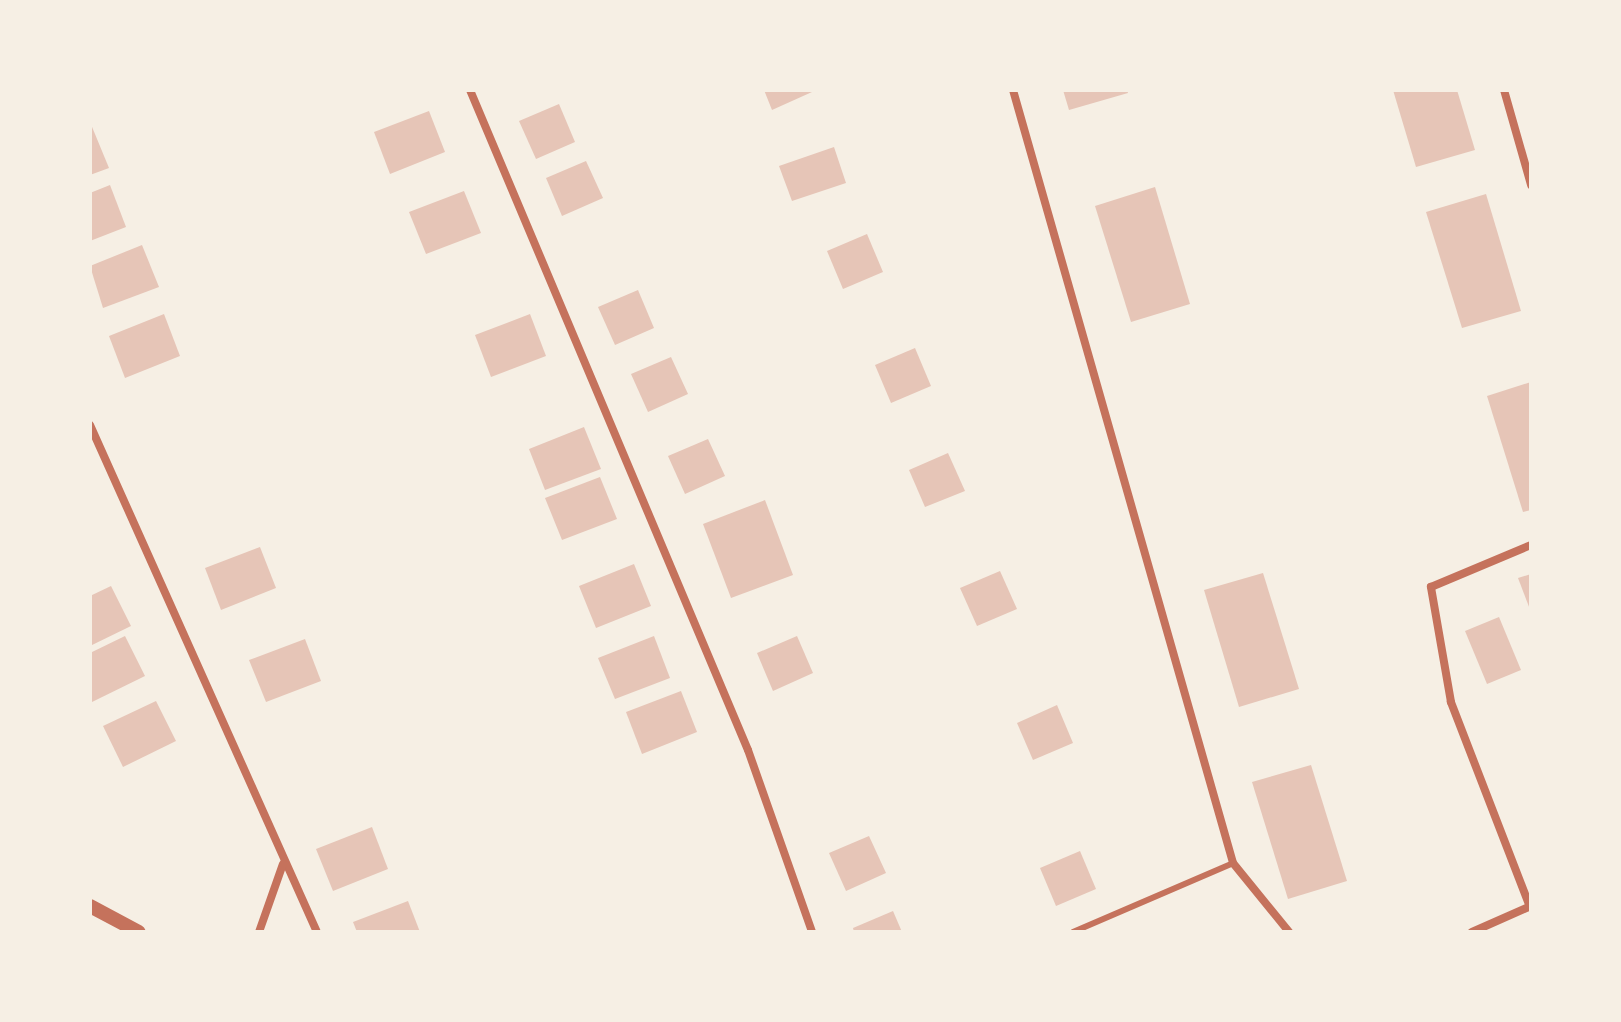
<!DOCTYPE html>
<style>
body{margin:0}
#map{position:relative;width:1621px;height:1022px;overflow:hidden;background:#f6efe4;font-family:Merriweather,serif}
div>[style]{position:absolute}
.building>*{inset:0;background:#e6c5b7}
.service>*{height:6px;margin:-3px;padding:0 3px;transform-origin:3px;border-radius:3px;background:#c5725c}
.minor>*{height:8px;margin:-4px;padding:0 4px;transform-origin:4px;border-radius:4px;background:#c5725c}
.tertiary>*{height:14px;margin:-7px;padding:0 7px;transform-origin:7px;border-radius:7px;background:#c5725c}
span{translate:-50% -50%;white-space:nowrap;text-align:center;line-height:1.15;-webkit-text-stroke:6px #f6efe4;paint-order:stroke}
.frame{position:absolute;inset:0;border:92px solid #f6efe4;pointer-events:none}
</style>
<div id="map">
<div class="building">
<div style="clip-path:polygon(764px 90px,811px 90px,812px 92px,772px 110px)"></div>
<div style="clip-path:polygon(1063px 90px,1127px 90px,1128px 93px,1069px 110px)"></div>
<div style="clip-path:polygon(1393px 90px,1457px 90px,1475px 150px,1416px 167px)"></div>
<div style="clip-path:polygon(559px 104px,575px 142px,536px 159px,519px 121px)"></div>
<div style="clip-path:polygon(429px 111px,445px 152px,390px 174px,374px 132px)"></div>
<div style="clip-path:polygon(90px 122px,109px 168px,90px 175px)"></div>
<div style="clip-path:polygon(834px 147px,846px 183px,792px 201px,779px 166px)"></div>
<div style="clip-path:polygon(586px 161px,603px 198px,562px 216px,546px 178px)"></div>
<div style="clip-path:polygon(110px 185px,126px 227px,90px 241px,90px 193px)"></div>
<div style="clip-path:polygon(1155px 187px,1190px 304px,1131px 322px,1095px 206px)"></div>
<div style="clip-path:polygon(464px 191px,481px 233px,426px 254px,409px 212px)"></div>
<div style="clip-path:polygon(1486px 194px,1521px 311px,1462px 328px,1426px 212px)"></div>
<div style="clip-path:polygon(867px 234px,883px 272px,843px 289px,827px 251px)"></div>
<div style="clip-path:polygon(142px 245px,159px 287px,103px 308px,90px 266px)"></div>
<div style="clip-path:polygon(638px 290px,654px 328px,615px 345px,598px 307px)"></div>
<div style="clip-path:polygon(164px 314px,180px 356px,125px 378px,109px 336px)"></div>
<div style="clip-path:polygon(530px 314px,546px 356px,491px 377px,475px 335px)"></div>
<div style="clip-path:polygon(915px 348px,931px 386px,891px 403px,875px 365px)"></div>
<div style="clip-path:polygon(671px 357px,688px 394px,648px 412px,631px 374px)"></div>
<div style="clip-path:polygon(1531px 382px,1531px 510px,1523px 512px,1487px 396px)"></div>
<div style="clip-path:polygon(584px 427px,601px 469px,545px 490px,529px 449px)"></div>
<div style="clip-path:polygon(708px 439px,725px 476px,685px 494px,668px 456px)"></div>
<div style="clip-path:polygon(948px 453px,965px 491px,925px 507px,909px 470px)"></div>
<div style="clip-path:polygon(600px 477px,617px 519px,562px 540px,545px 498px)"></div>
<div style="clip-path:polygon(765px 500px,793px 575px,731px 598px,703px 524px)"></div>
<div style="clip-path:polygon(260px 547px,276px 588px,221px 610px,205px 568px)"></div>
<div style="clip-path:polygon(634px 564px,651px 606px,596px 628px,579px 586px)"></div>
<div style="clip-path:polygon(1000px 571px,1017px 609px,977px 626px,960px 588px)"></div>
<div style="clip-path:polygon(1263px 573px,1299px 689px,1239px 707px,1204px 590px)"></div>
<div style="clip-path:polygon(1531px 574px,1531px 612px,1518px 578px)"></div>
<div style="clip-path:polygon(111px 586px,131px 626px,90px 646px,90px 596px)"></div>
<div style="clip-path:polygon(1499px 617px,1521px 670px,1487px 684px,1465px 631px)"></div>
<div style="clip-path:polygon(125px 636px,145px 676px,92px 702px,90px 653px)"></div>
<div style="clip-path:polygon(654px 636px,670px 678px,615px 699px,598px 658px)"></div>
<div style="clip-path:polygon(797px 636px,813px 673px,773px 691px,757px 653px)"></div>
<div style="clip-path:polygon(305px 639px,321px 681px,266px 702px,249px 660px)"></div>
<div style="clip-path:polygon(681px 691px,697px 732px,642px 754px,626px 712px)"></div>
<div style="clip-path:polygon(156px 701px,176px 741px,123px 767px,103px 726px)"></div>
<div style="clip-path:polygon(1057px 705px,1073px 743px,1033px 760px,1017px 723px)"></div>
<div style="clip-path:polygon(1311px 765px,1347px 881px,1288px 899px,1252px 782px)"></div>
<div style="clip-path:polygon(372px 827px,388px 869px,333px 891px,316px 849px)"></div>
<div style="clip-path:polygon(869px 836px,886px 873px,846px 891px,829px 853px)"></div>
<div style="clip-path:polygon(1080px 851px,1096px 889px,1056px 906px,1040px 868px)"></div>
<div style="clip-path:polygon(408px 901px,420px 932px,357px 932px,353px 922px)"></div>
<div style="clip-path:polygon(893px 911px,902px 932px,854px 932px,853px 928px)"></div>
</div>
<div class="service">
<div style="left:1073px;top:932px;width:174px;rotate:-23.3deg"></div>
</div>
<div class="minor">
<div style="left:470px;top:90px;width:716px;rotate:67.16deg"></div>
<div style="left:748px;top:750px;width:193px;rotate:70.6deg"></div>
<div style="left:1013px;top:90px;width:804px;rotate:74.11deg"></div>
<div style="left:1233px;top:863px;width:89px;rotate:50.9deg"></div>
<div style="left:1504px;top:90px;width:99px;rotate:74.1deg"></div>
<div style="left:90px;top:425px;width:555px;rotate:65.88deg"></div>
<div style="left:1530px;top:907px;width:220px;rotate:-111.1deg"></div>
<div style="left:1451px;top:702px;width:117px;rotate:-99.9deg"></div>
<div style="left:1431px;top:587px;width:108px;rotate:-22.8deg"></div>
<div style="left:259px;top:932px;width:72px;rotate:-70.6deg"></div>
<div style="left:1472px;top:932px;width:64px;rotate:-23.8deg"></div>
</div>
<div class="tertiary">
<div style="left:90px;top:906px;width:55px;rotate:28deg"></div>
</div>
<div class="frame"></div>
</div>
